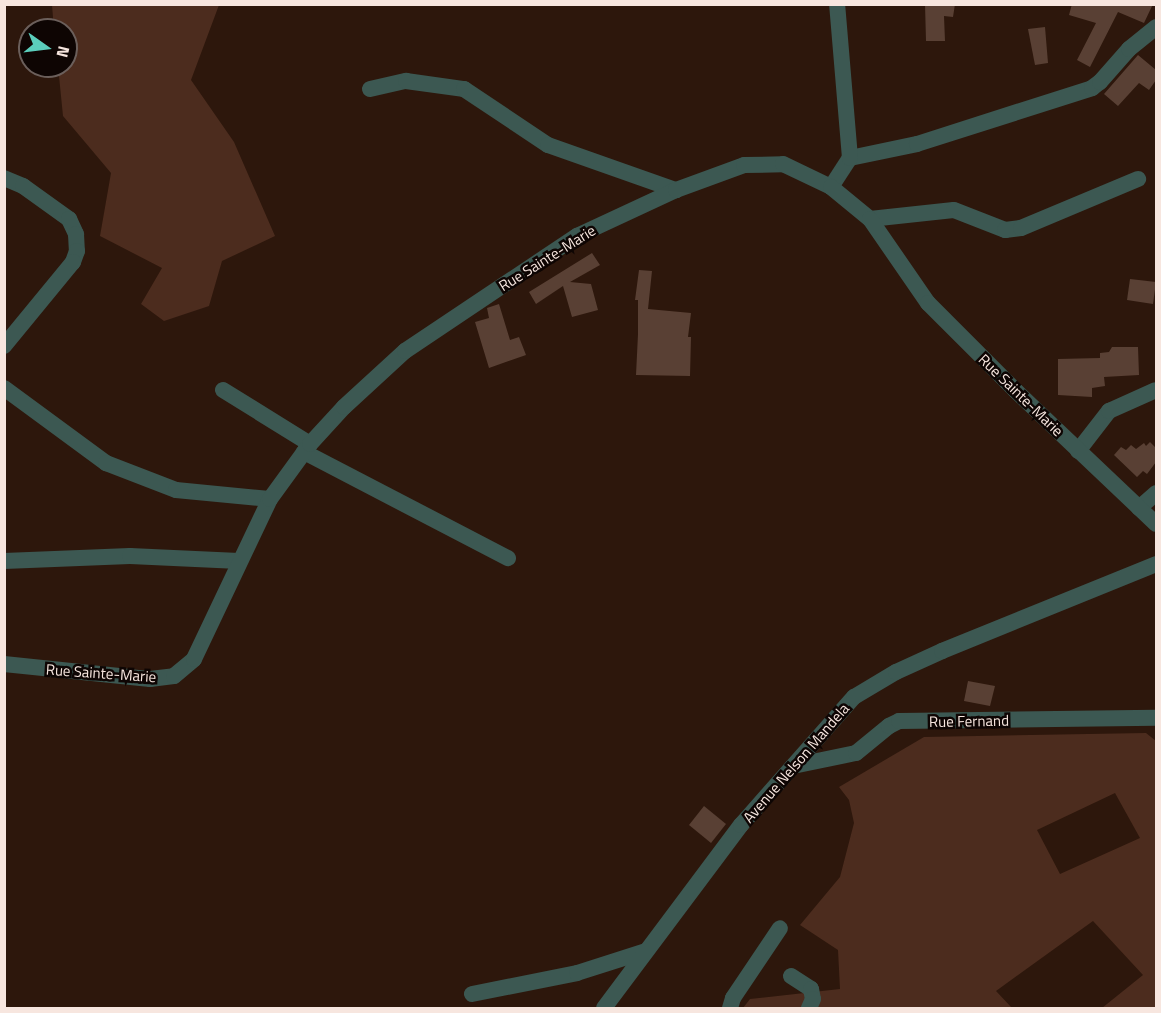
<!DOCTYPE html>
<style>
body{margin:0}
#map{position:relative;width:1161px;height:1013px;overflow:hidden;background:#2d170c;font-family:"Titillium Web",sans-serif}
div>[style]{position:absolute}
.green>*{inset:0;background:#4c2c1e}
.building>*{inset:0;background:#594034}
.minor>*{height:16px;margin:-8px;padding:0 8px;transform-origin:8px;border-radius:8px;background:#3c5852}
span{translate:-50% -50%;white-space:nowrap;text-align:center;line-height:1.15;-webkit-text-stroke:5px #0e0503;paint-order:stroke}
.street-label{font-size:15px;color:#f7e6df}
.frame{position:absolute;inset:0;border:6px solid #f7e6df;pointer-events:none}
.north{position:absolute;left:18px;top:18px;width:60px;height:60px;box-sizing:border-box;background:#0e0503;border:2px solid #6b5f5b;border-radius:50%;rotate:104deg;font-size:16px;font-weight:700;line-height:24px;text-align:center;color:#f7e6df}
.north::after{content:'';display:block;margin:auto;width:21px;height:27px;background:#5bcebc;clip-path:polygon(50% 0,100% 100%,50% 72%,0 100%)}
</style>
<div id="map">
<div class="green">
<div style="clip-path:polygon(52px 5px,219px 5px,191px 80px,234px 142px,275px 236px,222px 261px,209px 306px,164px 321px,141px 304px,162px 268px,100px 236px,111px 173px,63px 116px,58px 66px,66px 66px,66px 30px,54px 30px)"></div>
<div style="clip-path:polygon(evenodd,1146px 733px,1156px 741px,1156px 1008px,1102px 1008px,1143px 975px,1093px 921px,996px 991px,1012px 1008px,743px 1008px,750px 999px,840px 989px,838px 950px,800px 925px,840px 877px,854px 823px,849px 800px,839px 787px,924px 737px,1146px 733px,1115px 793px,1140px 838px,1060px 874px,1037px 830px,1115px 793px)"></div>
</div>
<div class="building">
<div style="clip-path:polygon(925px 4px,955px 4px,953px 17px,944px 16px,945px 41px,926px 41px)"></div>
<div style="clip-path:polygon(1072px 4px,1153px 4px,1144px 23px,1118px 12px,1090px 67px,1077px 60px,1096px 23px,1069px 15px)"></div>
<div style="clip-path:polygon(1045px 27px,1048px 63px,1035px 65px,1028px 29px)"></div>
<div style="clip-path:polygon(1138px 55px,1156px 70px,1156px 80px,1149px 90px,1139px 83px,1118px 106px,1104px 94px)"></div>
<div style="clip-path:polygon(592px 253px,600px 265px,570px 282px,591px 284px,598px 310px,572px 317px,563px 286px,536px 304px,529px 292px)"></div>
<div style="clip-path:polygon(639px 270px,652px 271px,648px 309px,691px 313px,688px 337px,691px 337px,690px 376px,636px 375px,638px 334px,638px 300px,635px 300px)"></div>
<div style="clip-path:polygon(1130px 279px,1156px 282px,1153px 304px,1127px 300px)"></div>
<div style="clip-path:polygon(499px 304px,510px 340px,519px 337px,526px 355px,489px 368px,475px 322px,489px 318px,487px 308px)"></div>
<div style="clip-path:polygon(1112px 347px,1138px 347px,1139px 375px,1104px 377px,1105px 386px,1092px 388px,1092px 397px,1058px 395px,1058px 359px,1100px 358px,1100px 353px,1109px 352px)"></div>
<div style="clip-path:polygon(1150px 442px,1156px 448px,1156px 462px,1147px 474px,1143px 471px,1137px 477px,1114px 455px,1121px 447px,1126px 450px,1131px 445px,1136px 449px,1144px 443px,1146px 446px)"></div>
<div style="clip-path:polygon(968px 681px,995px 686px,990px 706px,964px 701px)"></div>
<div style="clip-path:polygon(704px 806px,726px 824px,711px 843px,689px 825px)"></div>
</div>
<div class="minor">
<div style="left:370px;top:89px;width:37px;rotate:-13deg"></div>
<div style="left:406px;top:81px;width:59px;rotate:7.9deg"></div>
<div style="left:464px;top:89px;width:101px;rotate:33.7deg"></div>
<div style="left:548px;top:145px;width:136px;rotate:19.4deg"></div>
<div style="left:850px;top:158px;width:68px;rotate:-11.8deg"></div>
<div style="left:917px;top:144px;width:184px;rotate:-17.7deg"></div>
<div style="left:1092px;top:88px;width:10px;rotate:-37deg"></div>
<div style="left:1100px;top:82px;width:44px;rotate:-48.7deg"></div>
<div style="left:1129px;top:49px;width:35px;rotate:-39deg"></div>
<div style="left:4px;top:178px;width:21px;rotate:23deg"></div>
<div style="left:23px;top:186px;width:57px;rotate:35.7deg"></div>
<div style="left:69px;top:219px;width:17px;rotate:65deg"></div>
<div style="left:76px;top:234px;width:17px;rotate:87deg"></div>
<div style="left:77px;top:251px;width:12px;rotate:110deg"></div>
<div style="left:73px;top:262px;width:109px;rotate:129.4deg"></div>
<div style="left:831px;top:187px;width:35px;rotate:-57deg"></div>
<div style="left:850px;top:158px;width:155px;rotate:-94.8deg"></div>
<div style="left:870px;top:219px;width:84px;rotate:-6.1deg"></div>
<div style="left:954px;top:210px;width:55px;rotate:21.4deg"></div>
<div style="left:1005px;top:230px;width:16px;rotate:-7deg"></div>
<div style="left:1021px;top:228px;width:127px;rotate:-22.7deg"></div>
<div style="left:4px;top:388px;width:127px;rotate:36.3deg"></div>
<div style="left:106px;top:463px;width:75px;rotate:21.1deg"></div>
<div style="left:176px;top:490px;width:94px;rotate:5.5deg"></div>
<div style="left:223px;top:390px;width:102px;rotate:31.8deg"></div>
<div style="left:1078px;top:451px;width:51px;rotate:-52.2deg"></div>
<div style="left:1109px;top:411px;width:51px;rotate:-24.1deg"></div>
<div style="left:304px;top:452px;width:230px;rotate:27.5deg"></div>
<div style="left:1139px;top:508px;width:23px;rotate:-41deg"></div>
<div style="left:4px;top:561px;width:126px;rotate:-2.3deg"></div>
<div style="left:130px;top:556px;width:109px;rotate:2.6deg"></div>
<div style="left:4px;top:664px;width:147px;rotate:5.9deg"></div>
<div style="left:150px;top:679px;width:24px;rotate:-7deg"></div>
<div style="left:174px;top:676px;width:26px;rotate:-40deg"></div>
<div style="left:194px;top:659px;width:177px;rotate:-64.6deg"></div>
<div style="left:270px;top:499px;width:68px;rotate:-54deg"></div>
<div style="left:310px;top:444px;width:50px;rotate:-47.4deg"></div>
<div style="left:344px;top:407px;width:83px;rotate:-42.6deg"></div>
<div style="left:405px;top:351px;width:207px;rotate:-33.8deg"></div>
<div style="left:577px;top:236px;width:109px;rotate:-24.9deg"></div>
<div style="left:676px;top:190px;width:72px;rotate:-20.2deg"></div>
<div style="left:744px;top:165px;width:39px;rotate:-1deg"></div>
<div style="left:783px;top:164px;width:53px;rotate:25.6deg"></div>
<div style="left:831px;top:187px;width:50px;rotate:39.4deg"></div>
<div style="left:870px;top:219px;width:102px;rotate:55.4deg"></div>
<div style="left:928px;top:303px;width:124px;rotate:45deg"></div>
<div style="left:1016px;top:391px;width:193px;rotate:43.5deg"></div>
<div style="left:793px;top:766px;width:64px;rotate:-11.7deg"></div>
<div style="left:856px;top:753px;width:43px;rotate:-39.3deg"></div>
<div style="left:889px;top:726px;width:11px;rotate:-27deg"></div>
<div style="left:899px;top:721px;width:257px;rotate:-0.7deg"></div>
<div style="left:791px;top:976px;width:24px;rotate:33deg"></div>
<div style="left:811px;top:989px;width:10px;rotate:79deg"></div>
<div style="left:813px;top:999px;width:10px;rotate:114deg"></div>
<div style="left:472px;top:994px;width:107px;rotate:-11.3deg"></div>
<div style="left:577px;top:973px;width:72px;rotate:-17.7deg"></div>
<div style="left:604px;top:1008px;width:229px;rotate:-53.2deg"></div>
<div style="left:741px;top:825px;width:171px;rotate:-48.6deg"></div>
<div style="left:854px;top:697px;width:49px;rotate:-30.8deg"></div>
<div style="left:896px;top:672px;width:51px;rotate:-24.5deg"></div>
<div style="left:942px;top:651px;width:231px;rotate:-22.1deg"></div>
<div style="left:730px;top:1008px;width:10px;rotate:-73deg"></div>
<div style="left:733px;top:998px;width:84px;rotate:-56.1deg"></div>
</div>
<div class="street-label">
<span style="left:547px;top:258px;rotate:-32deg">Rue Sainte-Marie</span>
<span style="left:1021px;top:395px;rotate:44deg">Rue Sainte-Marie</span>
<span style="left:101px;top:673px;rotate:4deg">Rue Sainte-Marie</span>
<span style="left:969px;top:721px;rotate:-1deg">Rue Fernand</span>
<span style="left:796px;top:763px;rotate:-49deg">Avenue Nelson Mandela</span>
</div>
<div class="frame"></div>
<div class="north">N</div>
</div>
